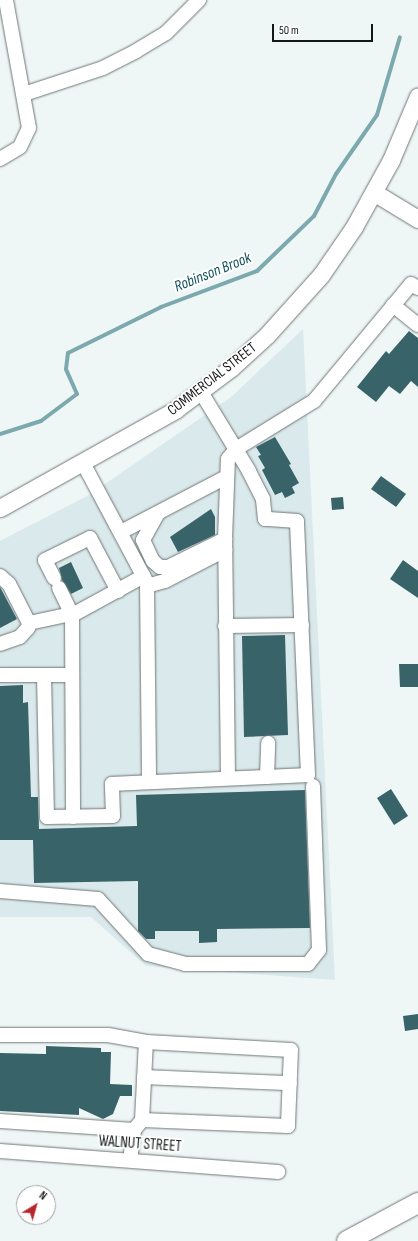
<!DOCTYPE html>
<style>
body{margin:0}
#map{position:relative;width:418px;height:1241px;overflow:hidden;background:#eff6f6;font-family:"Sofia Sans Condensed",sans-serif}
div>[style]{position:absolute}
.built>*{inset:0;background:#dae9eb}
.stream>*{height:4px;margin:-2px;padding:0 2px;transform-origin:2px;border-radius:2px;background:#7ba9ae}
.building>*{inset:0;background:#386469}
.roads{filter:drop-shadow(0 0 1px #707676) drop-shadow(0 0 1px #707676)}
.minor>*{height:14px;margin:-7px;padding:0 7px;transform-origin:7px;border-radius:7px;background:#fff}
.major>*{height:17px;margin:-8.5px;padding:0 8.5px;transform-origin:8.5px;border-radius:8.5px;background:#fff}
.highway>*{height:20px;margin:-10px;padding:0 10px;transform-origin:10px;border-radius:10px;background:#fff}
span{translate:-50% -50%;white-space:nowrap;text-align:center;line-height:1.15;-webkit-text-stroke:4px #fff;paint-order:stroke}
.street-label{font-size:15px;color:#141617}
.water-label{font-size:16px;color:#11545b;font-style:italic}
.north{position:absolute;left:16px;top:1185px;width:40px;height:40px;box-sizing:border-box;background:#fff;border:1px solid #a1a2a2;border-radius:50%;rotate:37deg;font-size:11px;font-weight:700;line-height:16px;text-align:center;color:#141617}
.north::after{content:'';display:block;margin:auto;width:14px;height:18px;background:#b8272d;clip-path:polygon(50% 0,100% 100%,50% 72%,0 100%)}
.scale{position:absolute;left:272px;top:24px;width:101px;height:18px;box-sizing:border-box;border:2px solid #141617;border-top:0;padding-left:5px;font-size:12px;line-height:14px;white-space:nowrap;color:#141617;-webkit-text-stroke:3px #fff;paint-order:stroke}
</style>
<div id="map">
<div class="built">
<div style="clip-path:polygon(303px 329px,335px 980px,146px 966px,91px 917px,0 917px,0 541px,89px 495px,231px 397px)"></div>
</div>
<div class="stream">
<div style="left:0;top:434px;width:43px;rotate:-17.6deg"></div>
<div style="left:41px;top:421px;width:45px;rotate:-36.9deg"></div>
<div style="left:77px;top:394px;width:27px;rotate:-114deg"></div>
<div style="left:66px;top:369px;width:16px;rotate:-83deg"></div>
<div style="left:68px;top:353px;width:104px;rotate:-26.3deg"></div>
<div style="left:161px;top:307px;width:103px;rotate:-20.6deg"></div>
<div style="left:257px;top:271px;width:79px;rotate:-44deg"></div>
<div style="left:314px;top:216px;width:47px;rotate:-62.4deg"></div>
<div style="left:336px;top:174px;width:72px;rotate:-55.2deg"></div>
<div style="left:377px;top:115px;width:81px;rotate:-73.6deg"></div>
</div>
<div class="building">
<div style="clip-path:polygon(409px 331px,418px 338px,418px 387px,411px 381px,400px 394px,389px 386px,376px 402px,357px 387px,386px 351px,389px 354px)"></div>
<div style="clip-path:polygon(275px 437px,291px 464px,289px 465px,299px 483px,292px 487px,295px 493px,285px 498px,282px 492px,275px 495px,262px 470px,265px 468px,258px 456px,261px 455px,256px 447px)"></div>
<div style="clip-path:polygon(381px 476px,406px 494px,396px 507px,371px 489px)"></div>
<div style="clip-path:polygon(343px 497px,344px 509px,332px 510px,331px 498px)"></div>
<div style="clip-path:polygon(211px 509px,215px 517px,215px 535px,178px 552px,170px 537px)"></div>
<div style="clip-path:polygon(403px 560px,418px 571px,418px 598px,390px 579px)"></div>
<div style="clip-path:polygon(71px 562px,83px 588px,71px 594px,62px 580px,59px 568px)"></div>
<div style="clip-path:polygon(0 587px,17px 619px,0 628px)"></div>
<div style="clip-path:polygon(285px 635px,288px 735px,244px 737px,242px 636px)"></div>
<div style="clip-path:polygon(399px 664px,418px 664px,418px 687px,400px 687px)"></div>
<div style="clip-path:polygon(23px 685px,23px 703px,28px 702px,31px 797px,38px 797px,39px 829px,137px 826px,136px 795px,305px 790px,310px 928px,217px 929px,217px 942px,199px 943px,199px 931px,155px 931px,155px 939px,146px 939px,138px 931px,138px 881px,34px 883px,33px 840px,0 840px,0 686px)"></div>
<div style="clip-path:polygon(391px 789px,408px 816px,394px 825px,377px 798px)"></div>
<div style="clip-path:polygon(418px 1014px,418px 1029px,405px 1031px,403px 1016px)"></div>
<div style="clip-path:polygon(46px 1046px,101px 1048px,101px 1052px,111px 1052px,110px 1084px,132px 1085px,132px 1096px,120px 1096px,113px 1114px,103px 1119px,79px 1108px,79px 1115px,0 1111px,0 1053px,46px 1054px)"></div>
</div>
<div class="roads">
<div class="minor">
<div style="left:24px;top:94px;width:83px;rotate:-18.2deg"></div>
<div style="left:103px;top:68px;width:37px;rotate:-27deg"></div>
<div style="left:136px;top:51px;width:35px;rotate:-31deg"></div>
<div style="left:166px;top:33px;width:47px;rotate:-45deg"></div>
<div style="left:0;top:159px;width:23px;rotate:-31deg"></div>
<div style="left:20px;top:147px;width:21px;rotate:-65deg"></div>
<div style="left:29px;top:128px;width:130px;rotate:-100.2deg"></div>
<div style="left:393px;top:305px;width:32px;rotate:39deg"></div>
<div style="left:83px;top:463px;width:136px;rotate:61.9deg"></div>
<div style="left:147px;top:583px;width:198px;rotate:89.4deg"></div>
<div style="left:158px;top:513px;width:31px;rotate:119deg"></div>
<div style="left:143px;top:540px;width:23px;rotate:65deg"></div>
<div style="left:153px;top:561px;width:9px;rotate:41deg"></div>
<div style="left:160px;top:567px;width:8px"></div>
<div style="left:168px;top:567px;width:64px;rotate:-26.2deg"></div>
<div style="left:121px;top:532px;width:119px;rotate:-27.6deg"></div>
<div style="left:0;top:576px;width:12px;rotate:42deg"></div>
<div style="left:9px;top:584px;width:44px;rotate:62.9deg"></div>
<div style="left:29px;top:623px;width:5px;rotate:101deg"></div>
<div style="left:28px;top:628px;width:12px;rotate:132deg"></div>
<div style="left:20px;top:637px;width:21px;rotate:161deg"></div>
<div style="left:54px;top:578px;width:20px;rotate:-117deg"></div>
<div style="left:45px;top:560px;width:50px;rotate:-26.1deg"></div>
<div style="left:90px;top:538px;width:60px;rotate:62.2deg"></div>
<div style="left:147px;top:586px;width:19px;rotate:-16deg"></div>
<div style="left:165px;top:581px;width:68px;rotate:-27.3deg"></div>
<div style="left:59px;top:588px;width:30px;rotate:64deg"></div>
<div style="left:72px;top:615px;width:202px;rotate:89.7deg"></div>
<div style="left:29px;top:623px;width:48px;rotate:-12deg"></div>
<div style="left:76px;top:613px;width:77px;rotate:-28.6deg"></div>
<div style="left:225px;top:626px;width:77px;rotate:-0.7deg"></div>
<div style="left:0;top:675px;width:72px"></div>
<div style="left:44px;top:675px;width:142px;rotate:88.8deg"></div>
<div style="left:47px;top:817px;width:66px;rotate:-0.9deg"></div>
<div style="left:113px;top:816px;width:32px;rotate:-92deg"></div>
<div style="left:112px;top:784px;width:196px;rotate:-2.6deg"></div>
<div style="left:308px;top:775px;width:254px;rotate:-92.5deg"></div>
<div style="left:297px;top:521px;width:32px;rotate:-176deg"></div>
<div style="left:265px;top:519px;width:20px;rotate:-96deg"></div>
<div style="left:263px;top:499px;width:31px;rotate:-117deg"></div>
<div style="left:249px;top:471px;width:92px;rotate:-121.3deg"></div>
<div style="left:267px;top:777px;width:34px;rotate:-88deg"></div>
<div style="left:228px;top:778px;width:239px;rotate:-90.7deg"></div>
<div style="left:225px;top:539px;width:80px;rotate:-87.9deg"></div>
<div style="left:228px;top:459px;width:13px;rotate:-51deg"></div>
<div style="left:236px;top:449px;width:92px;rotate:-31.6deg"></div>
<div style="left:314px;top:401px;width:152px;rotate:-50.3deg"></div>
<div style="left:411px;top:284px;width:8px;rotate:30deg"></div>
<div style="left:0;top:891px;width:98px;rotate:4.7deg"></div>
<div style="left:98px;top:899px;width:74px;rotate:47.7deg"></div>
<div style="left:148px;top:954px;width:38px;rotate:15deg"></div>
<div style="left:185px;top:964px;width:123px"></div>
<div style="left:308px;top:964px;width:18px;rotate:-52deg"></div>
<div style="left:319px;top:950px;width:164px;rotate:-92.1deg"></div>
<div style="left:0;top:1035px;width:108px"></div>
<div style="left:108px;top:1035px;width:39px;rotate:10deg"></div>
<div style="left:144px;top:1077px;width:146px;rotate:2.4deg"></div>
<div style="left:0;top:1121px;width:134px;rotate:3.8deg"></div>
<div style="left:0;top:1151px;width:279px;rotate:4.3deg"></div>
<div style="left:130px;top:1160px;width:30px;rotate:-82deg"></div>
<div style="left:134px;top:1130px;width:13px;rotate:-51deg"></div>
<div style="left:142px;top:1120px;width:78px;rotate:-87.1deg"></div>
<div style="left:146px;top:1042px;width:145px;rotate:3.2deg"></div>
<div style="left:291px;top:1050px;width:76px;rotate:92.3deg"></div>
<div style="left:288px;top:1126px;width:146px;rotate:-177.6deg"></div>
</div>
<div class="major">
<div style="left:375px;top:193px;width:50px;rotate:31.2deg"></div>
<div style="left:0;top:508px;width:201px;rotate:-29.2deg"></div>
<div style="left:175px;top:410px;width:70px;rotate:-36.9deg"></div>
<div style="left:231px;top:368px;width:49px;rotate:-42.5deg"></div>
<div style="left:267px;top:335px;width:81px;rotate:-48deg"></div>
<div style="left:321px;top:275px;width:58px;rotate:-55.5deg"></div>
<div style="left:354px;top:227px;width:77px;rotate:-61.1deg"></div>
<div style="left:391px;top:160px;width:69px;rotate:-67.1deg"></div>
</div>
<div class="highway">
<div style="left:347px;top:1241px;width:81px;rotate:-28.2deg"></div>
</div>
</div>
<div class="street-label">
<span style="left:212px;top:379px;rotate:-38deg">COMMERCIAL STREET</span>
<span style="left:140px;top:1144px;rotate:4deg">WALNUT STREET</span>
</div>
<div class="water-label">
<span style="left:213px;top:273px;rotate:-22deg">Robinson Brook</span>
</div>
<div class="north">N</div>
<div class="scale">50 m</div>
</div>
